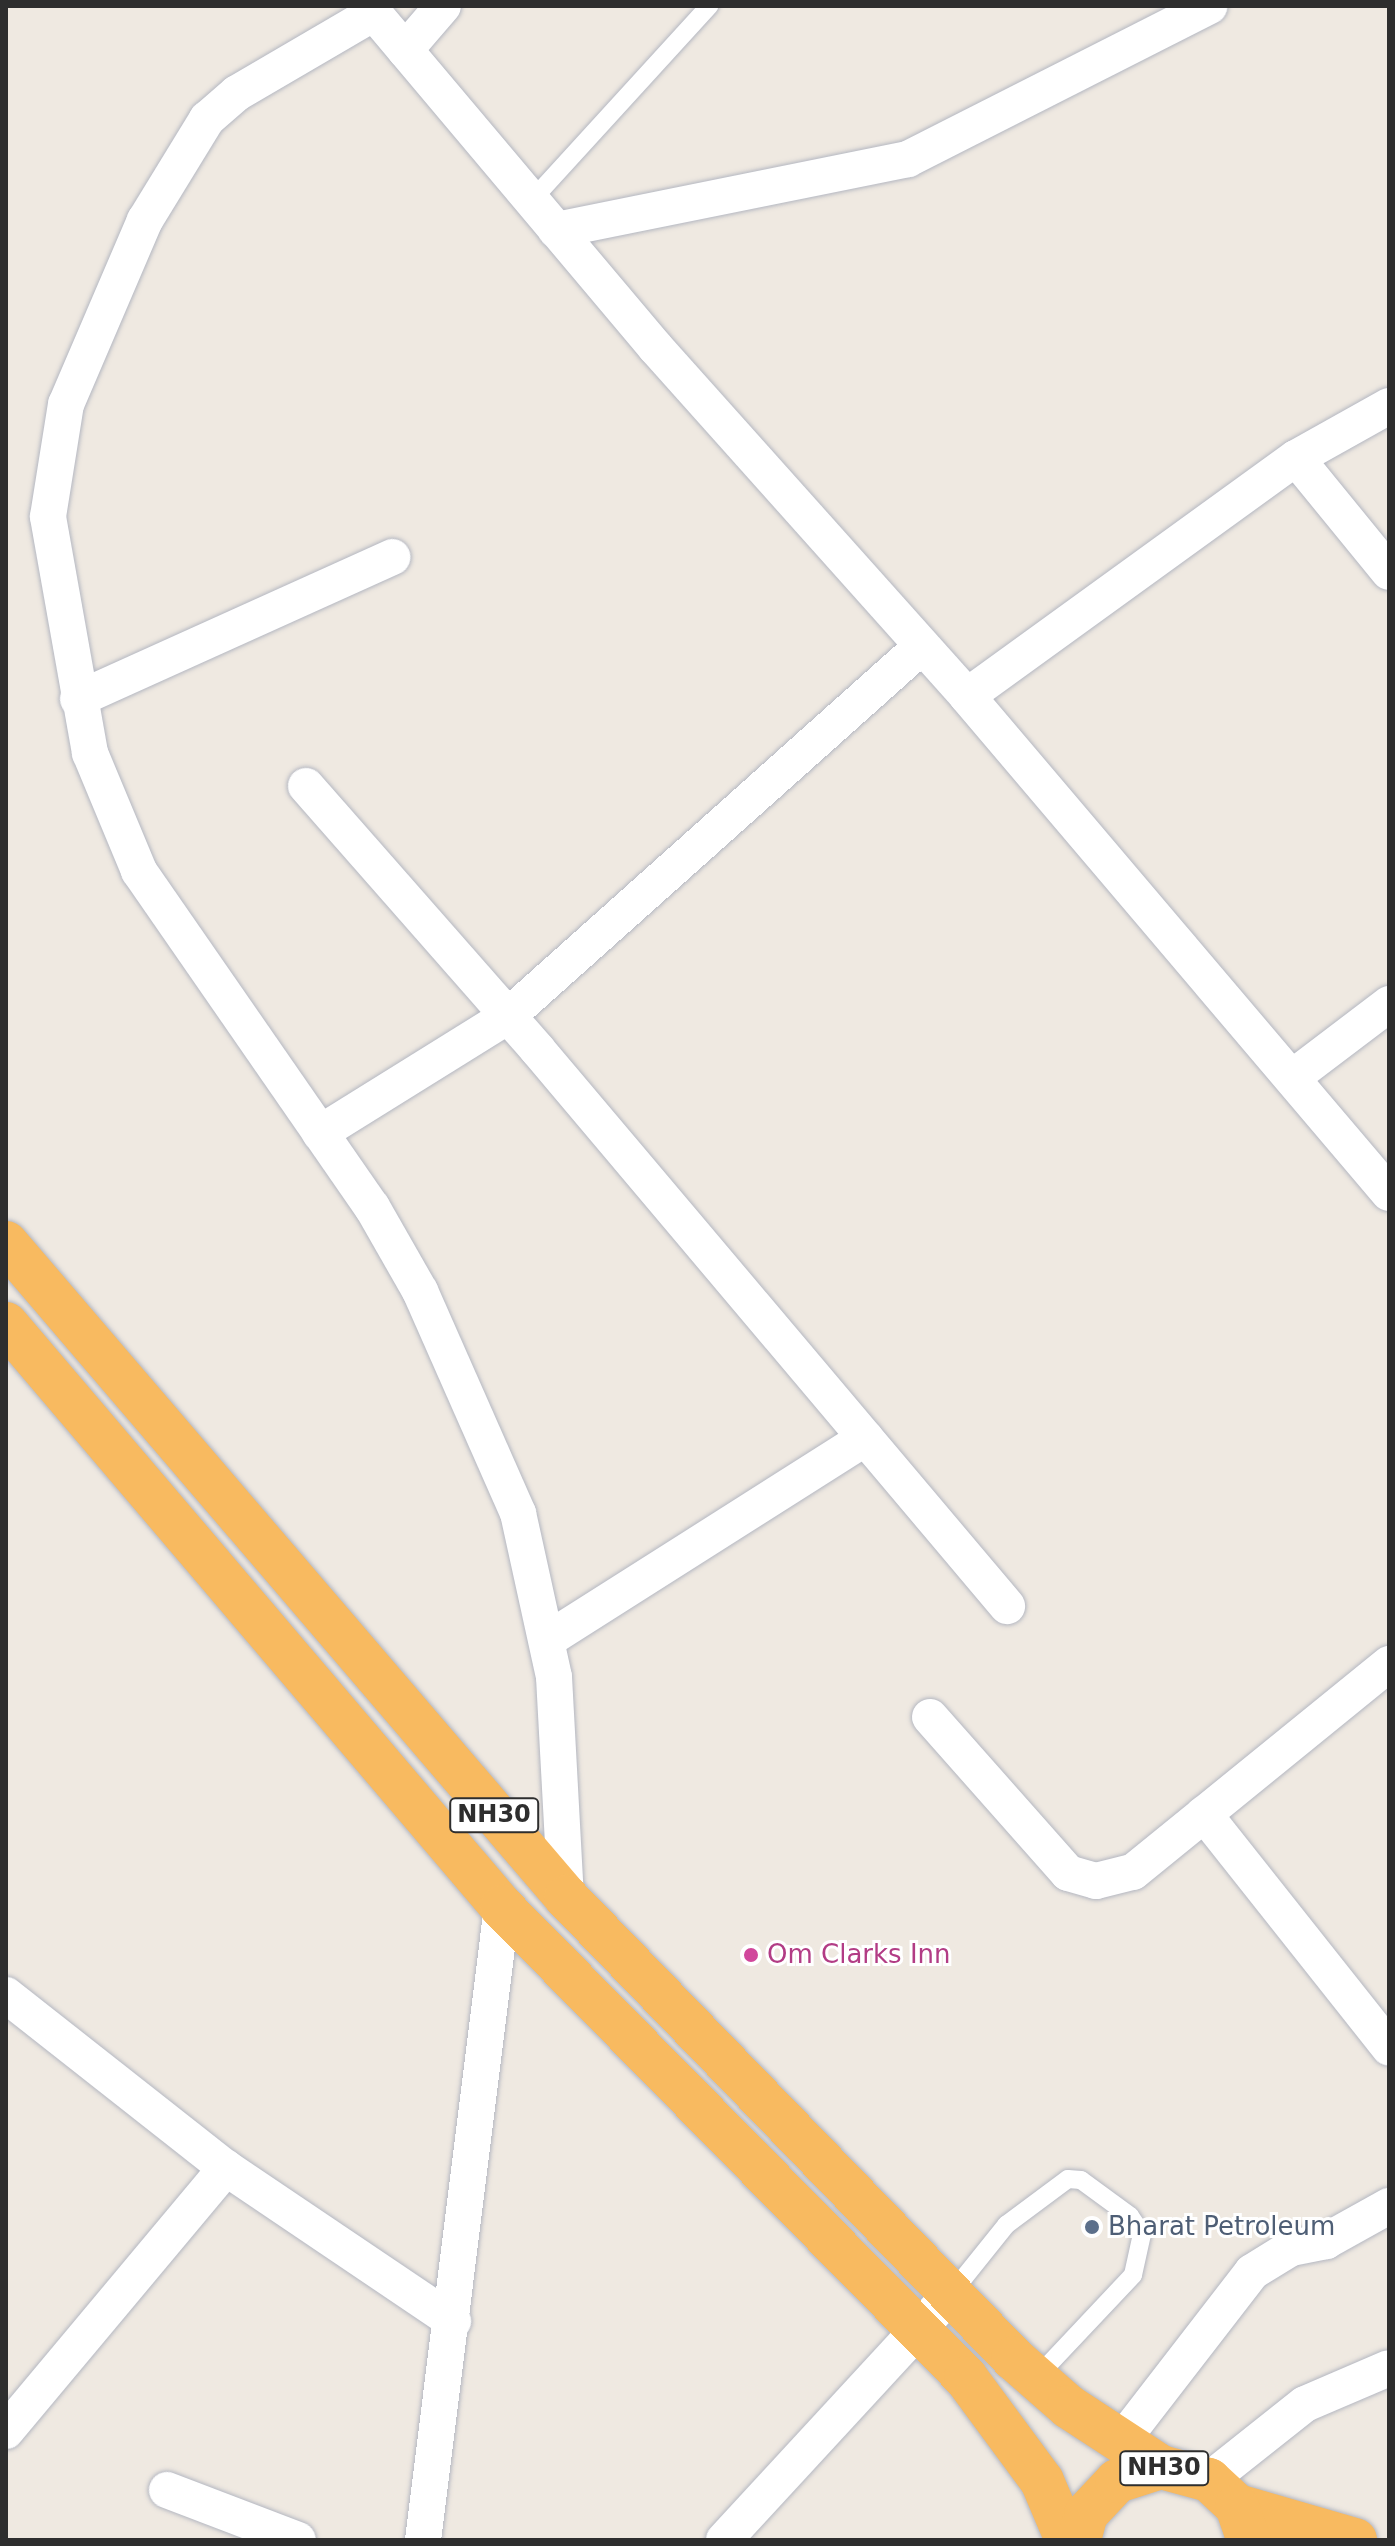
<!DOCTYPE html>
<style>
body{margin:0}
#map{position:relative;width:1395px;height:2546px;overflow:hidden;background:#efe9e1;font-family:"DejaVu Sans",sans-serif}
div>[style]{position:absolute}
.roads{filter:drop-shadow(0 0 2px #b4b7c1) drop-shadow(0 0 2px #b4b7c1)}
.service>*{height:18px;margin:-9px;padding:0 9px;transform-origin:9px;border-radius:9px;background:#fff}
.minor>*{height:36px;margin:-18px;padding:0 18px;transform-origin:18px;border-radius:18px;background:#fff}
.trunk>*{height:44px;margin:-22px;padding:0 22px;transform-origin:22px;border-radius:22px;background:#f8ba60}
.dots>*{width:22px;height:22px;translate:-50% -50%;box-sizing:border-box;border:4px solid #fff;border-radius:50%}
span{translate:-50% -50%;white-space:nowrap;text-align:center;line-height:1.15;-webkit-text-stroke:6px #fff;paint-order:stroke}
.shield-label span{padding:2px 6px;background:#fff;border:2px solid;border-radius:6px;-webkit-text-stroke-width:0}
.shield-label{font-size:24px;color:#2e2e2e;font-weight:700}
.hotel-label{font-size:26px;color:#b23c85}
.left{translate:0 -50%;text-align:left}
.service-label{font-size:26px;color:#4e5e75}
.frame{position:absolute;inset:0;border:8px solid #2e2e2e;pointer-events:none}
</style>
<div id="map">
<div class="roads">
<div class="service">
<div style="left:532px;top:200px;width:263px;rotate:-47.6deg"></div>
<div style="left:950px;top:2295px;width:90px;rotate:-51.3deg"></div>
<div style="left:1006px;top:2225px;width:77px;rotate:-36.6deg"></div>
<div style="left:1068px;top:2179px;width:13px;rotate:4deg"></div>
<div style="left:1081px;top:2180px;width:61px;rotate:36.3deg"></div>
<div style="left:1130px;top:2216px;width:22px;rotate:56deg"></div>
<div style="left:1142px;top:2234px;width:42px;rotate:102.4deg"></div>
<div style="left:1133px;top:2275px;width:141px;rotate:133.3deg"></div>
</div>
<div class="minor">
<div style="left:368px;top:6px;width:447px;rotate:49.9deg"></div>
<div style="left:656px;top:348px;width:467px;rotate:48.2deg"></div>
<div style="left:967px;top:696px;width:652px;rotate:49.67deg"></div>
<div style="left:374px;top:13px;width:159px;rotate:149.7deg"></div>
<div style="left:237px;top:93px;width:40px;rotate:139deg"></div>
<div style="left:207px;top:119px;width:119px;rotate:121.5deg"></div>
<div style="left:145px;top:220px;width:200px;rotate:113.2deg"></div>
<div style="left:66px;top:404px;width:114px;rotate:99.1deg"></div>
<div style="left:48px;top:517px;width:240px;rotate:79.9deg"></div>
<div style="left:90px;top:753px;width:128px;rotate:67.4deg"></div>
<div style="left:139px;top:871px;width:409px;rotate:55.3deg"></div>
<div style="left:372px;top:1207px;width:97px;rotate:60.3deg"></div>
<div style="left:420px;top:1291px;width:243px;rotate:66.2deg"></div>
<div style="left:518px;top:1513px;width:168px;rotate:77.6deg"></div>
<div style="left:554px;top:1677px;width:220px;rotate:86.9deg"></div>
<div style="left:405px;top:50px;width:58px;rotate:-49.2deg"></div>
<div style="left:556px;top:230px;width:359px;rotate:-11.4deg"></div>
<div style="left:908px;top:159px;width:338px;rotate:-26.9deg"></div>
<div style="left:1296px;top:458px;width:147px;rotate:50.8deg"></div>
<div style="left:967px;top:696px;width:406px;rotate:-35.9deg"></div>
<div style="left:1296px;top:458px;width:107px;rotate:-29.2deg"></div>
<div style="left:78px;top:699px;width:345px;rotate:-24.3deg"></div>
<div style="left:306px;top:786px;width:350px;rotate:48.7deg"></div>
<div style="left:537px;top:1049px;width:729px;rotate:49.84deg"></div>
<div style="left:1293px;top:1077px;width:121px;rotate:-37.2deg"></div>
<div style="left:320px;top:1133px;width:221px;rotate:-31.9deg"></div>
<div style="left:508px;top:1016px;width:554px;rotate:-41.78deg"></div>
<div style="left:547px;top:1640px;width:377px;rotate:-32.4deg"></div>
<div style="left:930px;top:1717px;width:208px;rotate:48.5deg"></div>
<div style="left:1068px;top:1873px;width:29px;rotate:16deg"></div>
<div style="left:1096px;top:1881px;width:38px;rotate:-14deg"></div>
<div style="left:1133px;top:1872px;width:330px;rotate:-39.1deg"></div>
<div style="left:1204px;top:1814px;width:298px;rotate:51.6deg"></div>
<div style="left:6px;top:1995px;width:280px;rotate:38.2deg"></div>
<div style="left:226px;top:2168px;width:274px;rotate:34deg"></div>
<div style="left:6px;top:2431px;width:343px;rotate:-50.1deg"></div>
<div style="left:1120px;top:2443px;width:216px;rotate:-52.3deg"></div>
<div style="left:1252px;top:2272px;width:46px;rotate:-31.6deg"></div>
<div style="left:1291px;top:2248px;width:36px;rotate:-11deg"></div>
<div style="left:1326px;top:2241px;width:72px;rotate:-29.1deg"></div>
<div style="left:1209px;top:2480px;width:122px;rotate:-38.4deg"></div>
<div style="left:1305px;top:2404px;width:91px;rotate:-23.2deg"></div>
<div style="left:167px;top:2490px;width:140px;rotate:20.9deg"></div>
<div style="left:423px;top:2540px;width:638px;rotate:-82.89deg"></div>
<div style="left:724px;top:2540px;width:333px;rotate:-47.3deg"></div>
</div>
<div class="trunk">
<div style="left:6px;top:1243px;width:861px;rotate:49.43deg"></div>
<div style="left:566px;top:1897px;width:642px;rotate:45.88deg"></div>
<div style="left:1013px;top:2358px;width:74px;rotate:41.2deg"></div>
<div style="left:1069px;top:2407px;width:110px;rotate:33.1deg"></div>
<div style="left:6px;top:1324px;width:765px;rotate:49.61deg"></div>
<div style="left:502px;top:1907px;width:661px;rotate:45.43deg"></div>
<div style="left:966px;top:2378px;width:128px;rotate:53.6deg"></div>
<div style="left:1042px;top:2481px;width:64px;rotate:67deg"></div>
<div style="left:1237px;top:2506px;width:123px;rotate:16.1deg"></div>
<div style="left:1079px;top:2540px;width:27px;rotate:-75deg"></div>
<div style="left:1086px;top:2514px;width:45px;rotate:-46.8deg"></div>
<div style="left:1117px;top:2481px;width:46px;rotate:-17.7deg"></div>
<div style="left:1161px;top:2467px;width:50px;rotate:15.2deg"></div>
<div style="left:1209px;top:2480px;width:38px;rotate:43deg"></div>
<div style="left:1237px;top:2506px;width:36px;rotate:71deg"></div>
</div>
</div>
<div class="dots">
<div style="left:751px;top:1955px;background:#d1479c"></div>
<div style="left:1092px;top:2227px;background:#5c6f8a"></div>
</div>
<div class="shield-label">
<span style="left:494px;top:1815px">NH30</span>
<span style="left:1164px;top:2468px">NH30</span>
</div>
<div class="hotel-label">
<span class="left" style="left:767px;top:1955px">Om Clarks Inn</span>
</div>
<div class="service-label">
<span class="left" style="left:1108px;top:2227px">Bharat Petroleum</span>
</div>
<div class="frame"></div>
</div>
